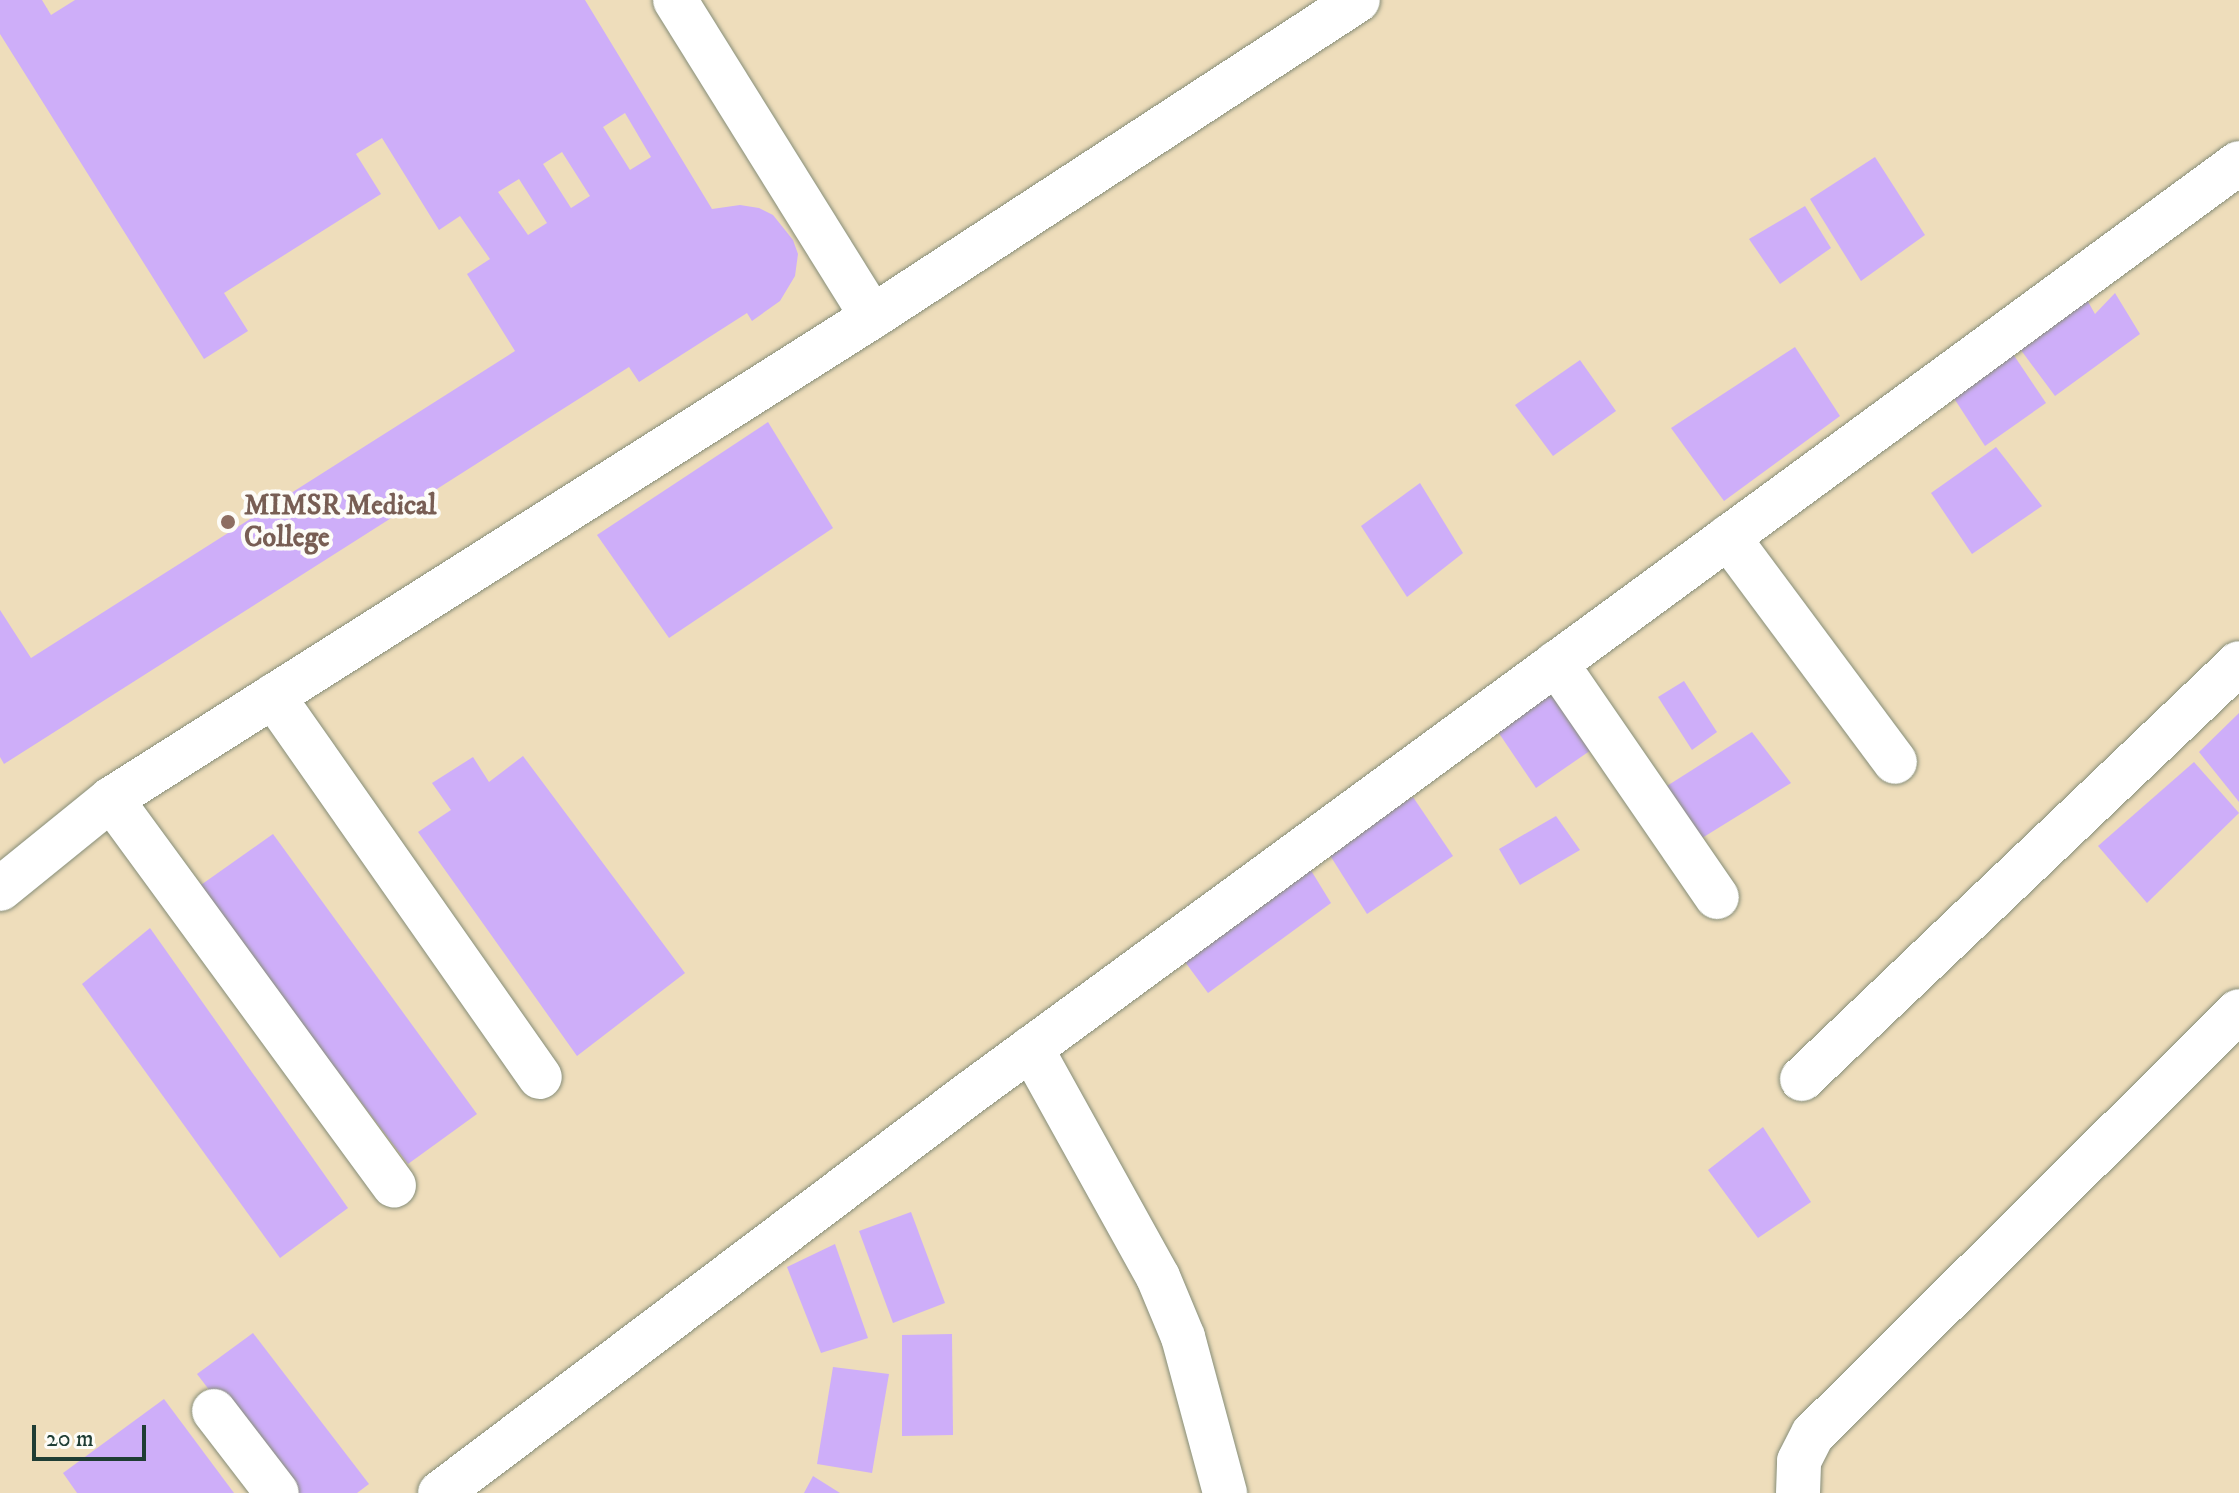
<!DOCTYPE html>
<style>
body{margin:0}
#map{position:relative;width:2239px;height:1493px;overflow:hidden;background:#edb;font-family:"IM FELL DW Pica",serif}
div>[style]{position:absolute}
.building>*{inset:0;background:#ceaef9}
.roads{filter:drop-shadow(0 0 2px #868d78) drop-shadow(0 0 2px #868d78)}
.minor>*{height:44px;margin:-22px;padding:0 22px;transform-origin:22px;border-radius:22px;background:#fff}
.dots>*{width:22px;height:22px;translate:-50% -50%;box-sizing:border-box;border:4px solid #fdfcf7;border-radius:50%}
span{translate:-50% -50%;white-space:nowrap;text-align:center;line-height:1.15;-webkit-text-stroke:8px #fdfcf7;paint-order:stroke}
.education-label{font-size:28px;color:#785e54;font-weight:700}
.left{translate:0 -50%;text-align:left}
.scale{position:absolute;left:32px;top:1425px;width:114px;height:36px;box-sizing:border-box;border:4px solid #1f3d34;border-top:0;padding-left:10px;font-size:24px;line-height:28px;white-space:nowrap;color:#1f3d34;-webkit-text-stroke:6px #fdfcf7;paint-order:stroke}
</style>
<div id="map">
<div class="building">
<div style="clip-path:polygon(evenodd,0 0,42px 0,51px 15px,75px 0,585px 0,712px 209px,740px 205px,759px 208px,773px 215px,793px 240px,798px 254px,795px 276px,780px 301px,752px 321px,747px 313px,639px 382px,629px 367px,4px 764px,0 757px,0 610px,31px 658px,515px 351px,467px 274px,490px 259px,460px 216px,439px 230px,382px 138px,356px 154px,381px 194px,224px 293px,248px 331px,204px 359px,0 34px,0 0,625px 113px,651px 157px,630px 170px,603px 127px,625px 113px,0 0,562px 152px,590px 196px,571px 208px,543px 164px,562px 152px,0 0,519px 179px,547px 223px,528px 235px,498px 192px,519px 179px)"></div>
<div style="clip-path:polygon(1875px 157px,1925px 235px,1861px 281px,1810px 199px)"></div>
<div style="clip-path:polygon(1805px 206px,1831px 248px,1780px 284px,1749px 239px)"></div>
<div style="clip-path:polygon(2082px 291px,2095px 314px,2115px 293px,2140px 334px,2055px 396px,2012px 338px)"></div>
<div style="clip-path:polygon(2007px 345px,2046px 403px,1985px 446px,1948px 389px)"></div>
<div style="clip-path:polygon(1795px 347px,1840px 416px,1724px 501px,1671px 428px)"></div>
<div style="clip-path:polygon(1580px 360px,1616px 411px,1553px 456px,1515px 405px)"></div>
<div style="clip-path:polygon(768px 422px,833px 528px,669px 638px,597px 535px)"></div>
<div style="clip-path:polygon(1996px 447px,2042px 506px,1972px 554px,1931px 493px)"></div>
<div style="clip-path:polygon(1420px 483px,1463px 553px,1407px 597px,1361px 526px)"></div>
<div style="clip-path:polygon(1552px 679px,1594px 748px,1536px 788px,1490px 720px)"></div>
<div style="clip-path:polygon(1684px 681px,1717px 732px,1692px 750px,1658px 697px)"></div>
<div style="clip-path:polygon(2239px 713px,2239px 802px,2199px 752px)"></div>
<div style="clip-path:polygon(1752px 732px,1791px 783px,1694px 843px,1659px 791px)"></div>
<div style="clip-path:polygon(523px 756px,685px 973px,577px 1056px,418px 832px,451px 810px,432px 783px,473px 757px,489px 782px)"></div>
<div style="clip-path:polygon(2194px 762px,2239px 813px,2147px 903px,2098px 846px)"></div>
<div style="clip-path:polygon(1413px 797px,1453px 856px,1367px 914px,1326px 849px)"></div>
<div style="clip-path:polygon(1556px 816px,1580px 850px,1520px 885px,1499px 849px)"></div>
<div style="clip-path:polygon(273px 834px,477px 1114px,408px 1164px,198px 887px)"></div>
<div style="clip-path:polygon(1304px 859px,1331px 903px,1208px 993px,1177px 951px)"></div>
<div style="clip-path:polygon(150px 928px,348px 1208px,280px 1258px,82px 984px)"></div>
<div style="clip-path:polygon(1763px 1127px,1811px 1202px,1758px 1238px,1708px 1170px)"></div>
<div style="clip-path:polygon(911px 1212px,945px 1303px,893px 1323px,859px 1231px)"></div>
<div style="clip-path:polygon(835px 1244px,868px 1338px,821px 1353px,787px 1267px)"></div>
<div style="clip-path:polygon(253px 1333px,369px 1484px,357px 1493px,288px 1493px,197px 1374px)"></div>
<div style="clip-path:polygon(952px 1334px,953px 1435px,902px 1436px,902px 1335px)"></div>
<div style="clip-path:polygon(833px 1367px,889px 1374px,872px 1473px,817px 1464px)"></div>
<div style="clip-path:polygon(164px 1399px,234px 1493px,77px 1493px,63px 1473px)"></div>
<div style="clip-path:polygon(813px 1476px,840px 1493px,804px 1493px)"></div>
</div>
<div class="roads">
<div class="minor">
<div style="left:675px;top:0;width:373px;rotate:58.1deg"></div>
<div style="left:1728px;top:537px;width:280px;rotate:53.4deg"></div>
<div style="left:1556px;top:663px;width:284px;rotate:55.5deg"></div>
<div style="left:273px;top:696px;width:465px;rotate:55deg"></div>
<div style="left:111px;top:799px;width:479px;rotate:53.8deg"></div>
<div style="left:0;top:889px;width:143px;rotate:-39deg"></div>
<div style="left:111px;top:799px;width:901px;rotate:-32.35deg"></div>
<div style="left:872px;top:317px;width:580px;rotate:-33.11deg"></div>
<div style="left:1031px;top:1048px;width:262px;rotate:61deg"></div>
<div style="left:1158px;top:1277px;width:65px;rotate:67.4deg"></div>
<div style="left:1183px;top:1337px;width:162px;rotate:74.9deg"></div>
<div style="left:1802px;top:1079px;width:603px;rotate:-43.59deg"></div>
<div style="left:214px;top:1411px;width:103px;rotate:52.5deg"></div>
<div style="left:440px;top:1493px;width:659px;rotate:-37.04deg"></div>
<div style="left:966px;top:1096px;width:1578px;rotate:-36.24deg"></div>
<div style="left:1798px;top:1493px;width:32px;rotate:-88deg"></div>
<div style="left:1799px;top:1461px;width:30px;rotate:-63deg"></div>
<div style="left:1813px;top:1434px;width:600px;rotate:-44.8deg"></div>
</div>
</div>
<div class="dots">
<div style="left:228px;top:522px;background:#8d6e63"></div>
</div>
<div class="education-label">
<span class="left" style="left:244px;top:522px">MIMSR Medical<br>College</span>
</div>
<div class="scale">20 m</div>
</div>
